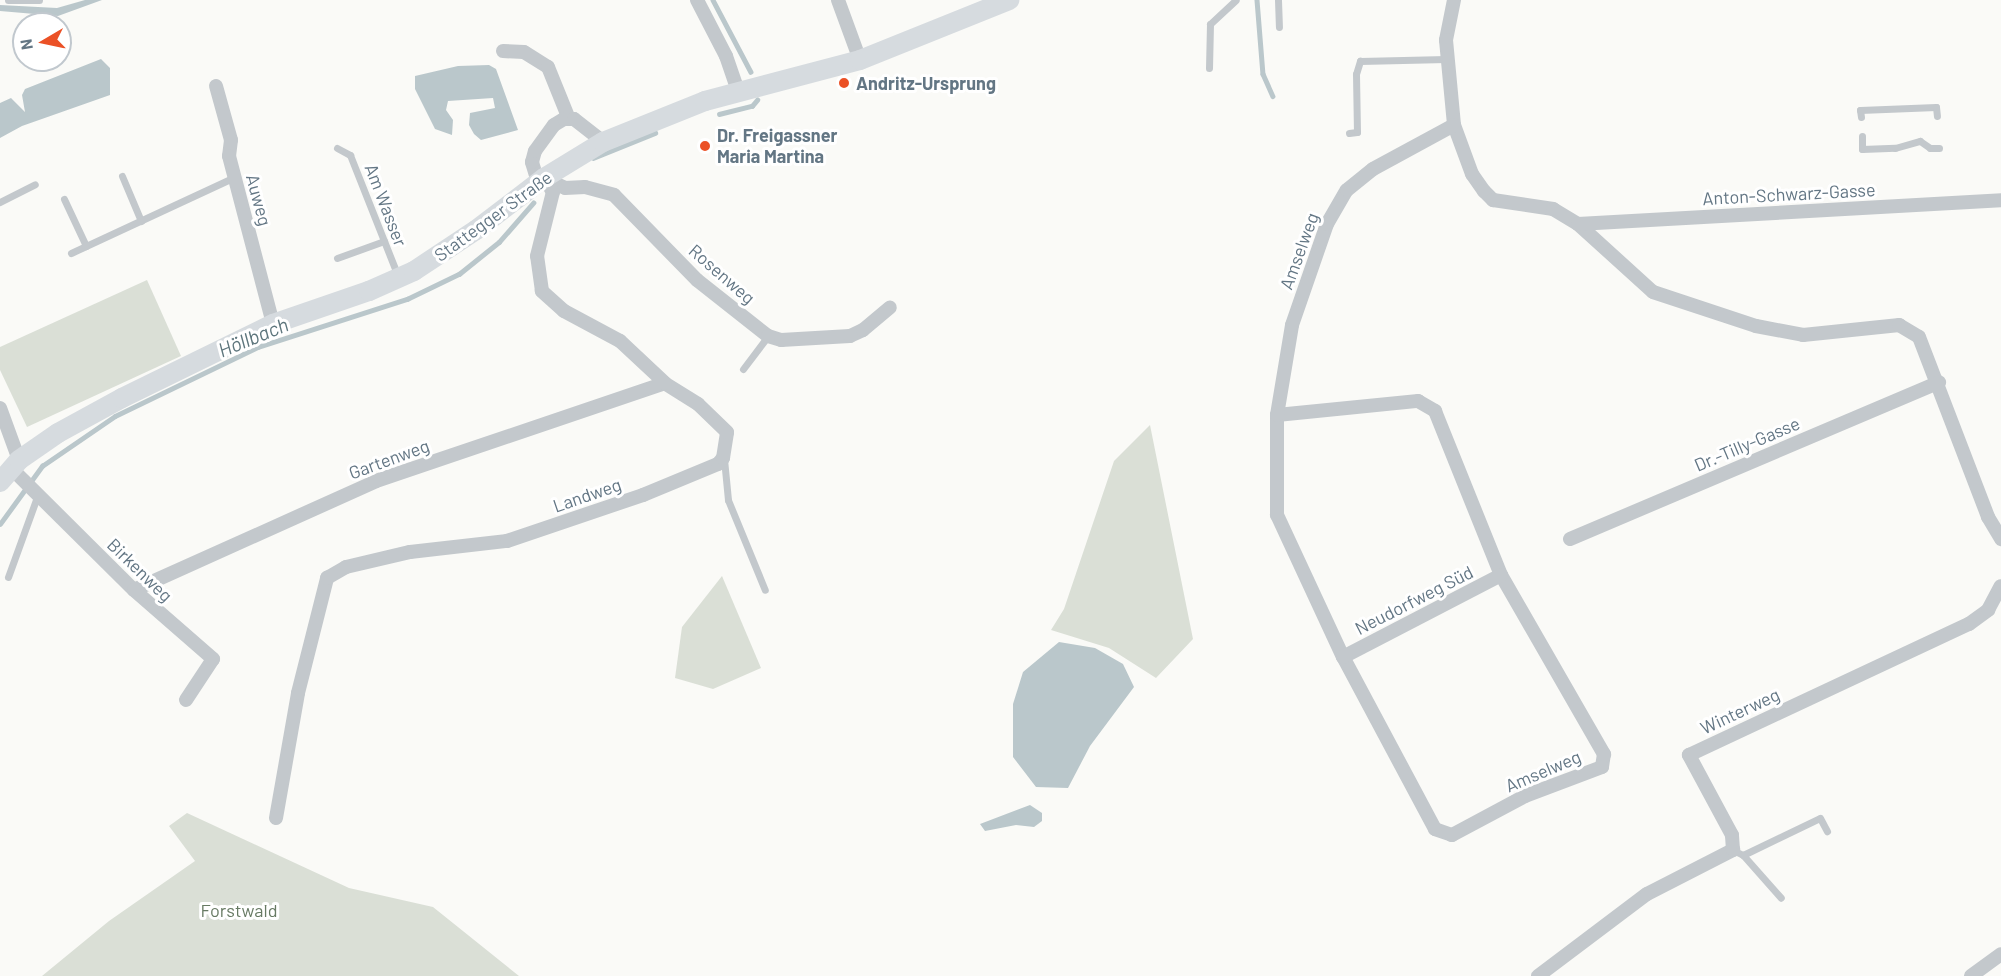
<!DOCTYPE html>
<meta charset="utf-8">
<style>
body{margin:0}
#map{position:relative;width:2001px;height:976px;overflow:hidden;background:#fafaf7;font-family:Barlow,sans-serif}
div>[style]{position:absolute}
.green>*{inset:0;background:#dadfd6}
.water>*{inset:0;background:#bac7cb}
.stream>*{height:4.5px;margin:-2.25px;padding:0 2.25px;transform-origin:2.25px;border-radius:2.25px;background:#bac7cb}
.lane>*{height:7px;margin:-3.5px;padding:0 3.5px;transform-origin:3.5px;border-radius:3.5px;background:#c3c8cc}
.street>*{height:14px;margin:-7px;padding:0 7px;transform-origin:7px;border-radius:7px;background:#c3c8cc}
.secondary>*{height:20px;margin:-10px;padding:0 10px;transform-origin:10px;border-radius:10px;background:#d6dbdf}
.dots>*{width:16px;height:16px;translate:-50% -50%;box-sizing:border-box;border:3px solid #fff;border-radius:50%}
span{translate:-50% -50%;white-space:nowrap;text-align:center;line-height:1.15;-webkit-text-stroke:6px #fff;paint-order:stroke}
.poi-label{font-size:18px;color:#637684;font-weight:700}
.left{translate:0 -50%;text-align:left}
.street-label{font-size:18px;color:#637684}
.park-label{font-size:18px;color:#677a63}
.water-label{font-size:20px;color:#5e767d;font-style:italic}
.north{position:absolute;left:12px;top:12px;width:60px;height:60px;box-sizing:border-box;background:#fff;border:2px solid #c1c8ce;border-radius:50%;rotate:261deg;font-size:16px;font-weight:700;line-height:24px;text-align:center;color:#637684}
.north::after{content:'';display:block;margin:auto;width:21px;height:27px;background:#eb5126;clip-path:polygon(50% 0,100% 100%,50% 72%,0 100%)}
</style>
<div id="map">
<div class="green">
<div style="clip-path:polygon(147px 280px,181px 356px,27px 427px,0 370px,0 347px)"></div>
<div style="clip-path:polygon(1150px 425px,1193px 639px,1156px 678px,1109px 648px,1051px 630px,1064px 609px,1114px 461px)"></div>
<div style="clip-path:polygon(722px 576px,761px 668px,713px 689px,675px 678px,682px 627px)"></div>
<div style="clip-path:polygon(187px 813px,349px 888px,433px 907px,519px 976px,42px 976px,109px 921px,195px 861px,169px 826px)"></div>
</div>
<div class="water">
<div style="clip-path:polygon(85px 0,102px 0,58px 16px,0 11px,0 5px,57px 8px)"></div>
<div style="clip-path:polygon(101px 59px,110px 68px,110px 95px,22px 126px,0 138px,0 103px,11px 98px,25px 112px,22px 95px,25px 89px)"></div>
<div style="clip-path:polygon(489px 65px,496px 69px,518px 130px,481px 140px,474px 134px,469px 125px,470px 113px,495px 108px,493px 98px,448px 101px,446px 110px,453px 120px,452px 135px,435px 129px,415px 89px,415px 76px,458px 66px)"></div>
<div style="clip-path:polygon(1059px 642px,1095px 648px,1123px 664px,1134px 687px,1090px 746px,1068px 788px,1036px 787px,1013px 757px,1013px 704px,1023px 672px)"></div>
<div style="clip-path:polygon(1030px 805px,1042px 813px,1042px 821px,1034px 827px,1016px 825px,985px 831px,980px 824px)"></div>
</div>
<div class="stream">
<div style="left:713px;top:0;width:81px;rotate:62.2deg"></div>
<div style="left:1257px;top:0;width:74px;rotate:85.4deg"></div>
<div style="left:1263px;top:74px;width:24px;rotate:66deg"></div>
<div style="left:719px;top:114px;width:34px;rotate:-14deg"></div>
<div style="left:752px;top:106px;width:8px;rotate:-50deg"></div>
<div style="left:593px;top:158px;width:67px;rotate:-22deg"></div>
<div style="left:0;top:524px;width:72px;rotate:-54.1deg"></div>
<div style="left:42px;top:466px;width:88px;rotate:-34.4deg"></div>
<div style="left:115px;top:416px;width:159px;rotate:-25.8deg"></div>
<div style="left:258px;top:347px;width:157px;rotate:-17.9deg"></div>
<div style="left:407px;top:299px;width:58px;rotate:-25.7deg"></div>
<div style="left:459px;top:274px;width:51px;rotate:-38.7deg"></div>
<div style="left:499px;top:242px;width:52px;rotate:-48.9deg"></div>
</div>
<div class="lane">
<div style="left:8px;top:0;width:31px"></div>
<div style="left:1278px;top:0;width:27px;rotate:88deg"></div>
<div style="left:1209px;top:68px;width:44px;rotate:-88.7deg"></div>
<div style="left:1210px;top:24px;width:35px;rotate:-43deg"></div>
<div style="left:1861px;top:117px;width:7px;rotate:-98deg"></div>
<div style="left:1860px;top:110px;width:76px;rotate:-2.3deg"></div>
<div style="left:1936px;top:107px;width:9px;rotate:84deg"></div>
<div style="left:1349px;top:133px;width:8px;rotate:-7deg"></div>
<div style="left:1357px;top:132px;width:58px;rotate:-91deg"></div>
<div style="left:1356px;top:74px;width:14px;rotate:-73deg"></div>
<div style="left:1360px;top:61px;width:86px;rotate:-1.3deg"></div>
<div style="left:1862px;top:136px;width:13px;rotate:90deg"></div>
<div style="left:1862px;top:149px;width:33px;rotate:-2deg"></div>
<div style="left:1895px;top:148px;width:26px;rotate:-16deg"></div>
<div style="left:1920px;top:141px;width:12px;rotate:35deg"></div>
<div style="left:1930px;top:148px;width:9px"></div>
<div style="left:337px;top:148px;width:15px;rotate:28deg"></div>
<div style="left:350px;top:155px;width:130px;rotate:68.4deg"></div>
<div style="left:122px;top:176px;width:49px;rotate:67.1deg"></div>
<div style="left:64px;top:199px;width:52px;rotate:64.9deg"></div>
<div style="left:0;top:202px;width:39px;rotate:-27deg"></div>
<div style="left:71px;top:253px;width:181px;rotate:-24.9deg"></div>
<div style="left:337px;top:258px;width:50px;rotate:-19.9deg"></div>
<div style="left:743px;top:369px;width:41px;rotate:-52.9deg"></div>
<div style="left:724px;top:459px;width:41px;rotate:84.4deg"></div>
<div style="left:728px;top:500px;width:97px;rotate:67.7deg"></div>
<div style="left:8px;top:577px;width:88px;rotate:-70.1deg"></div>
<div style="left:1733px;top:850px;width:11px;rotate:27deg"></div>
<div style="left:1743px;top:855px;width:85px;rotate:-25.7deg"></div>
<div style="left:1820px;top:818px;width:15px;rotate:62deg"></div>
<div style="left:1743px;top:855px;width:57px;rotate:48.5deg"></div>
</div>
<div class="street">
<div style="left:697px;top:0;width:63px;rotate:62.6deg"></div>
<div style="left:726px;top:56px;width:39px;rotate:71deg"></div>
<div style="left:838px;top:0;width:64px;rotate:69.9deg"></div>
<div style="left:1454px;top:0;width:41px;rotate:101.3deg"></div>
<div style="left:1446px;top:40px;width:85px;rotate:84.6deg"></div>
<div style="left:1454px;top:125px;width:52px;rotate:69.8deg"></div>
<div style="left:1472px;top:174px;width:21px;rotate:55deg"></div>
<div style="left:1484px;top:191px;width:13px;rotate:45deg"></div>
<div style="left:1493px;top:200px;width:61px;rotate:8.5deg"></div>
<div style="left:1553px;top:209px;width:29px;rotate:31deg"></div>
<div style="left:1578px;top:224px;width:101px;rotate:42.2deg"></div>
<div style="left:1653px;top:292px;width:108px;rotate:18.3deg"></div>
<div style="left:1756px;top:326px;width:48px;rotate:10.8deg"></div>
<div style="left:1803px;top:335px;width:97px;rotate:-5.9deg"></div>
<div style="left:1899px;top:325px;width:23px;rotate:31deg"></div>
<div style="left:1919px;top:337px;width:193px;rotate:69deg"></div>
<div style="left:1988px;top:517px;width:26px;rotate:59deg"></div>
<div style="left:503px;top:51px;width:21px;rotate:3deg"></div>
<div style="left:524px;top:52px;width:28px;rotate:32deg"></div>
<div style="left:548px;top:67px;width:56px;rotate:68deg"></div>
<div style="left:216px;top:86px;width:56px;rotate:74.5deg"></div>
<div style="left:231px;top:140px;width:16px;rotate:97deg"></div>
<div style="left:229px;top:156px;width:174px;rotate:75.3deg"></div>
<div style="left:544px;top:178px;width:23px;rotate:25deg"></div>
<div style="left:565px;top:188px;width:20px;rotate:-3deg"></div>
<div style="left:585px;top:187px;width:30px;rotate:15deg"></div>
<div style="left:614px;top:195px;width:119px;rotate:45.7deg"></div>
<div style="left:697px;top:280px;width:90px;rotate:38.3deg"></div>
<div style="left:768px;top:336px;width:14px;rotate:17deg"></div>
<div style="left:781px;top:340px;width:69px;rotate:-3.3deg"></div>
<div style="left:850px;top:336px;width:14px;rotate:-25deg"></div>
<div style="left:863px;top:330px;width:35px;rotate:-40deg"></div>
<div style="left:538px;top:182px;width:21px;rotate:-107deg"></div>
<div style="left:532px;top:162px;width:11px;rotate:-75deg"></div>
<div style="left:535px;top:151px;width:32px;rotate:-54deg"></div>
<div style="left:554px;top:125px;width:12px;rotate:-31deg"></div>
<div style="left:564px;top:119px;width:10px"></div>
<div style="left:574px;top:119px;width:37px;rotate:38deg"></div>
<div style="left:1578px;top:224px;width:424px;rotate:-3.2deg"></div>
<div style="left:0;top:408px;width:55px;rotate:69.9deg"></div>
<div style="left:1277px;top:415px;width:142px;rotate:-5.7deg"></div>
<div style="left:1418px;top:401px;width:20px;rotate:30deg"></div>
<div style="left:1435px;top:411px;width:177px;rotate:68.1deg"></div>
<div style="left:1501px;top:575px;width:207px;rotate:60.1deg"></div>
<div style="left:1604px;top:754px;width:13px;rotate:99deg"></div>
<div style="left:1602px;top:767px;width:82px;rotate:159.4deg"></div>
<div style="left:1525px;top:796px;width:83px;rotate:151.9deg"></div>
<div style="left:1452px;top:835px;width:18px;rotate:-161deg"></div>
<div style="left:1435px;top:829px;width:195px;rotate:-118.1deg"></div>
<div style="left:1343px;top:657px;width:157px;rotate:-114.9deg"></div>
<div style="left:1277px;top:515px;width:100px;rotate:-90deg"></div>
<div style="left:1277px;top:415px;width:91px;rotate:-80.5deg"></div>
<div style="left:1292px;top:325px;width:107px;rotate:-70.9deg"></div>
<div style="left:1327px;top:224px;width:39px;rotate:-60deg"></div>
<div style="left:1347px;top:190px;width:33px;rotate:-39deg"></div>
<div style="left:1373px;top:169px;width:92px;rotate:-28.5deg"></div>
<div style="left:11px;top:468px;width:173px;rotate:44.8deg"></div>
<div style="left:134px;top:590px;width:105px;rotate:41.1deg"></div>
<div style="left:213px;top:659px;width:49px;rotate:123.4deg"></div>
<div style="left:1570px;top:539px;width:401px;rotate:-23deg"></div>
<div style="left:134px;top:590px;width:265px;rotate:-24.2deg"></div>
<div style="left:376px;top:481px;width:305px;rotate:-18.7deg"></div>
<div style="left:1343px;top:657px;width:178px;rotate:-27.4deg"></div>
<div style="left:276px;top:818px;width:127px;rotate:-80deg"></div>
<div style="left:298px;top:693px;width:119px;rotate:-75.8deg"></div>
<div style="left:327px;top:578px;width:22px;rotate:-30deg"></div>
<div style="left:346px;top:567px;width:66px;rotate:-13.2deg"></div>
<div style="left:410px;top:552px;width:98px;rotate:-6.5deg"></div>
<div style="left:507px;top:541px;width:144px;rotate:-18.7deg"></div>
<div style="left:643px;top:495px;width:81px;rotate:-22.5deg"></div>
<div style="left:718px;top:464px;width:8px;rotate:-50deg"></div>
<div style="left:723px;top:458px;width:26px;rotate:-81deg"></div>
<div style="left:727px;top:432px;width:40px;rotate:-136deg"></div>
<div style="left:698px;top:404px;width:39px;rotate:-148deg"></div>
<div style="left:665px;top:383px;width:62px;rotate:-137deg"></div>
<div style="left:620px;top:341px;width:64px;rotate:-151.8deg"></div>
<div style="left:564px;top:311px;width:30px;rotate:-138deg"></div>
<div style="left:542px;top:291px;width:35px;rotate:-98deg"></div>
<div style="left:537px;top:256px;width:66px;rotate:-76deg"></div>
<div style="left:553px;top:192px;width:17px;rotate:-123deg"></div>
<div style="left:1538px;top:976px;width:136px;rotate:-37deg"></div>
<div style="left:1647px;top:894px;width:97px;rotate:-27.1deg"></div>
<div style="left:1733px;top:850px;width:15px;rotate:-94deg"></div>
<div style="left:1732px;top:835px;width:91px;rotate:-118.3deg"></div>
<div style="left:1689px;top:755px;width:309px;rotate:-25.1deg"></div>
<div style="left:1969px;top:624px;width:24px;rotate:-36deg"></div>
<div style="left:1988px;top:610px;width:27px;rotate:-62deg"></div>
<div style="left:1971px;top:976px;width:37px;rotate:-36deg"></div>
</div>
<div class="secondary">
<div style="left:0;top:482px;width:29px;rotate:-49deg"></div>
<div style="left:19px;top:460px;width:47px;rotate:-34.7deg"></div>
<div style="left:58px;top:433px;width:73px;rotate:-28.7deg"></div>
<div style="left:122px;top:398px;width:168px;rotate:-26.1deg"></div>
<div style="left:273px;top:324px;width:102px;rotate:-19deg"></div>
<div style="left:369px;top:291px;width:49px;rotate:-24deg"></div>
<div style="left:414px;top:271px;width:74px;rotate:-33.5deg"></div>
<div style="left:476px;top:230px;width:86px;rotate:-37.4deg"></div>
<div style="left:544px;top:178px;width:69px;rotate:-31.4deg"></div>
<div style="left:603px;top:142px;width:110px;rotate:-21.9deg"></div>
<div style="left:705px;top:101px;width:160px;rotate:-14.8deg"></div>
<div style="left:860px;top:60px;width:161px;rotate:-21.9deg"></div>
</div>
<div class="dots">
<div style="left:844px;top:83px;background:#eb5126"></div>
<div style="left:705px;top:146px;background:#eb5126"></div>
</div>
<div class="poi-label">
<span class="left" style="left:856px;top:83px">Andritz-Ursprung</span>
<span class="left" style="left:717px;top:146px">Dr. Freigassner<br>Maria Martina</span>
</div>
<div class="street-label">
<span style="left:1789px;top:194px;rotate:-3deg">Anton-Schwarz-Gasse</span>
<span style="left:259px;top:200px;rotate:75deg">Auweg</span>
<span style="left:386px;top:205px;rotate:69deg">Am Wasser</span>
<span style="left:493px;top:216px;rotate:-36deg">Stattegger Straße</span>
<span style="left:1299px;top:251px;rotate:-70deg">Amselweg</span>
<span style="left:722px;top:274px;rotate:41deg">Rosenweg</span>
<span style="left:1747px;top:444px;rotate:-23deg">Dr.-Tilly-Gasse</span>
<span style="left:389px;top:459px;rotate:-20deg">Gartenweg</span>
<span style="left:587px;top:495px;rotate:-19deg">Landweg</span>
<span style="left:140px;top:570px;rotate:44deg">Birkenweg</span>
<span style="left:1414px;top:600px;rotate:-27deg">Neudorfweg Süd</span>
<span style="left:1740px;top:711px;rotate:-25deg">Winterweg</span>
<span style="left:1543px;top:771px;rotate:-23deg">Amselweg</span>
</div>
<div class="park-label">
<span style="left:239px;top:910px">Forstwald</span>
</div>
<div class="water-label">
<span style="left:253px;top:337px;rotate:-22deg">Höllbach</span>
</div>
<div class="north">N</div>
</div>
